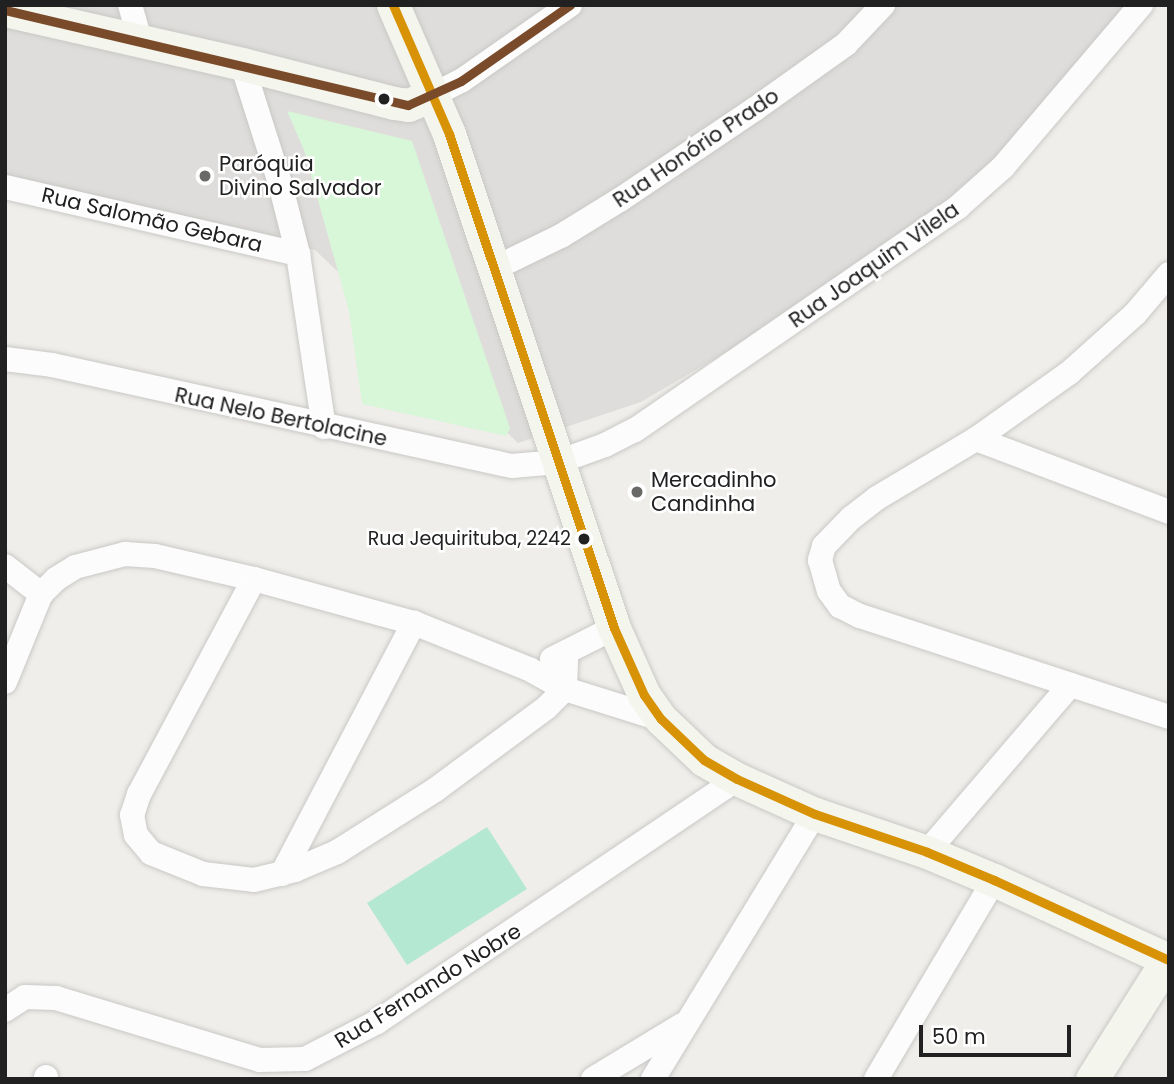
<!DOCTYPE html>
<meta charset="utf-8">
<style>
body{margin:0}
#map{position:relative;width:1174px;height:1084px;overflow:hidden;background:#f0eeea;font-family:Poppins,sans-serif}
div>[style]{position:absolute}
.residential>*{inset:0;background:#dfdddb}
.park>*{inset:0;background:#d8f6d8}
.pitch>*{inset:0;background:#b4e8d3}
.roads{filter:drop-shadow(0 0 2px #c8c8c6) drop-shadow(0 0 2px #c8c8c6)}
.street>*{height:24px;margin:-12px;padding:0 12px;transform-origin:12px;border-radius:12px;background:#fdfcfc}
.secondary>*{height:33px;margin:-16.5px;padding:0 16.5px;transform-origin:16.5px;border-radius:16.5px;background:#f4f5ec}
.bus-1>*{height:9px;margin:-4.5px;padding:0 4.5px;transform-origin:4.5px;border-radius:4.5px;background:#d79205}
.bus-2>*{height:9px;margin:-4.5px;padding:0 4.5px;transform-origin:4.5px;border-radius:4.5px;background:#7a4b2a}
.dots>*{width:19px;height:19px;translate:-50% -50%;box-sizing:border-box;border:4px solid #fff;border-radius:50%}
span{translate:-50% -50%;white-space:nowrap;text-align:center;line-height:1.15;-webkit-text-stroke:5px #fff;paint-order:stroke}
.bus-label{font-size:19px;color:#212121}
.right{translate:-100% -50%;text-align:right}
.street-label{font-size:21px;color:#212121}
.poi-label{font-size:21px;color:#212121}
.left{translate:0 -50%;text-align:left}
.frame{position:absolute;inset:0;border:7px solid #212121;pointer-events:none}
.scale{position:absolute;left:919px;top:1025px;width:152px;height:32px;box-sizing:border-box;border:4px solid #212121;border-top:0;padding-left:9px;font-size:21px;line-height:24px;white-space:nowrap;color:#212121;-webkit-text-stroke:5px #fff;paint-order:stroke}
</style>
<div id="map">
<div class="residential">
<div style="clip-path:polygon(5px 5px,1153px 5px,990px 197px,641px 402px,518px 443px,315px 250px,5px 185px)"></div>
</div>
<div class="park">
<div style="clip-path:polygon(287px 111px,412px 141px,510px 428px,506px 436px,362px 404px,349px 311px,304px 150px)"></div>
</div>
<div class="pitch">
<div style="clip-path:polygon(487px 827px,527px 889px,407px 965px,367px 903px)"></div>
</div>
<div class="roads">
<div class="street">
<div style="left:130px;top:5px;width:40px;rotate:74deg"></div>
<div style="left:242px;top:64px;width:125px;rotate:72.3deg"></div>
<div style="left:280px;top:183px;width:73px;rotate:75.8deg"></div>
<div style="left:298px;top:254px;width:175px;rotate:81.5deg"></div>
<div style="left:433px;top:95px;width:31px;rotate:-27deg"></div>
<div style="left:461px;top:81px;width:133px;rotate:-34.9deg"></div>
<div style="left:5px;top:187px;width:301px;rotate:12.9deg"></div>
<div style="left:493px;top:269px;width:76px;rotate:-25.9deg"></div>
<div style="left:561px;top:236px;width:70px;rotate:-31.7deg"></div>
<div style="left:621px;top:199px;width:161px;rotate:-33.9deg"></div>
<div style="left:755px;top:109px;width:112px;rotate:-35.5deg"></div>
<div style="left:846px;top:44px;width:54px;rotate:-46.5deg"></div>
<div style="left:1169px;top:274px;width:52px;rotate:130.4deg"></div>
<div style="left:1135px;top:314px;width:89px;rotate:138.2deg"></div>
<div style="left:1069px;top:373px;width:114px;rotate:144.6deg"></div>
<div style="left:976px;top:439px;width:115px;rotate:149.2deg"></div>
<div style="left:877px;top:498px;width:33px;rotate:142deg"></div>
<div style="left:851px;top:518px;width:39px;rotate:134deg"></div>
<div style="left:824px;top:546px;width:15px;rotate:106deg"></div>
<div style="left:820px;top:560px;width:32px;rotate:74deg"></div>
<div style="left:829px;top:591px;width:19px;rotate:54deg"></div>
<div style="left:840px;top:606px;width:22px;rotate:27deg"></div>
<div style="left:860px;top:616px;width:325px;rotate:18.1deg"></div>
<div style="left:5px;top:359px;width:47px;rotate:7.3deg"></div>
<div style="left:52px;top:365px;width:471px;rotate:12.4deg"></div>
<div style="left:512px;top:466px;width:46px;rotate:-5deg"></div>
<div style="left:558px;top:462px;width:50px;rotate:-19.9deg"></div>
<div style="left:605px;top:445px;width:34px;rotate:-27deg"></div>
<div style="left:635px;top:430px;width:393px;rotate:-34.6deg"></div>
<div style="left:958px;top:207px;width:60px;rotate:-41.6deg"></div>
<div style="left:1003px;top:167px;width:213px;rotate:-49.6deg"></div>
<div style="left:976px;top:439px;width:206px;rotate:20.7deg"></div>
<div style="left:5px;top:566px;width:46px;rotate:37.9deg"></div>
<div style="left:254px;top:579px;width:244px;rotate:118.1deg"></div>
<div style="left:139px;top:794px;width:22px;rotate:108deg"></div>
<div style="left:132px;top:815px;width:20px;rotate:79deg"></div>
<div style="left:136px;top:835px;width:23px;rotate:50deg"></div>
<div style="left:151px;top:853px;width:56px;rotate:22deg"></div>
<div style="left:203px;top:874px;width:51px;rotate:6.7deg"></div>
<div style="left:254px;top:880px;width:42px;rotate:-13.7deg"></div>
<div style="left:295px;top:870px;width:46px;rotate:-23.2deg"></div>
<div style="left:337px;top:852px;width:116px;rotate:-32.3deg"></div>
<div style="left:435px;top:790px;width:139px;rotate:-36.5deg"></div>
<div style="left:547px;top:707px;width:25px;rotate:-45deg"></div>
<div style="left:565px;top:689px;width:36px;rotate:-88deg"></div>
<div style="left:552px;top:659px;width:69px;rotate:-26.6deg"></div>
<div style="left:5px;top:682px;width:95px;rotate:-67.8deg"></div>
<div style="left:41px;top:594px;width:21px;rotate:-45deg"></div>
<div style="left:56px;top:579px;width:22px;rotate:-32deg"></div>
<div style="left:75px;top:567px;width:52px;rotate:-14.6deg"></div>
<div style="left:125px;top:554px;width:30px;rotate:4deg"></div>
<div style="left:155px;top:556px;width:102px;rotate:13.1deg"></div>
<div style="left:254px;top:579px;width:166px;rotate:15.4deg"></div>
<div style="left:414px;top:623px;width:124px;rotate:21.8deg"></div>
<div style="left:529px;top:669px;width:41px;rotate:29.1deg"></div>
<div style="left:565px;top:689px;width:101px;rotate:17.4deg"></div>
<div style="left:927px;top:852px;width:220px;rotate:-49.4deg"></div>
<div style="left:282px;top:874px;width:284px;rotate:-62.3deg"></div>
<div style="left:5px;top:1010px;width:24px;rotate:-33deg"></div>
<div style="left:25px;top:997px;width:31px;rotate:2deg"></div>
<div style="left:56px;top:998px;width:213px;rotate:16.9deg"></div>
<div style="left:260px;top:1060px;width:45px;rotate:-1.3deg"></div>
<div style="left:305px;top:1059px;width:81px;rotate:-27.2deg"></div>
<div style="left:377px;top:1022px;width:434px;rotate:-34deg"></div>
<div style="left:46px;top:1077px;width:2px;rotate:90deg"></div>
<div style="left:593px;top:1079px;width:104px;rotate:-31.2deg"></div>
<div style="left:653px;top:1079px;width:311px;rotate:-58.6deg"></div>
<div style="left:876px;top:1079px;width:231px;rotate:-59.3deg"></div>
</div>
<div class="secondary">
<div style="left:393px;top:5px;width:141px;rotate:66.5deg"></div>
<div style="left:449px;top:134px;width:521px;rotate:71.53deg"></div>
<div style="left:614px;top:628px;width:73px;rotate:65.9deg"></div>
<div style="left:644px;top:695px;width:29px;rotate:55deg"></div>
<div style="left:661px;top:719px;width:59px;rotate:43.6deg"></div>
<div style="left:704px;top:760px;width:38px;rotate:30deg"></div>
<div style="left:737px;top:779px;width:85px;rotate:24.2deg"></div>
<div style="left:815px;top:814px;width:118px;rotate:18.7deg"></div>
<div style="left:927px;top:852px;width:73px;rotate:22.7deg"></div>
<div style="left:994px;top:880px;width:192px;rotate:24.6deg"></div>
<div style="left:5px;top:10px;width:243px;rotate:12.8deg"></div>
<div style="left:242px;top:64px;width:157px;rotate:14.4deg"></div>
<div style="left:394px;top:103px;width:14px;rotate:8deg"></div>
<div style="left:408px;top:105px;width:27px;rotate:-22deg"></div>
<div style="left:1092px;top:1079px;width:142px;rotate:-57.7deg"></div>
</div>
</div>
<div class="bus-1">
<div style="left:393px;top:5px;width:141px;rotate:66.5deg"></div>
<div style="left:449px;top:134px;width:521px;rotate:71.53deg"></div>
<div style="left:614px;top:628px;width:73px;rotate:65.9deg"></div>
<div style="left:644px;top:695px;width:29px;rotate:55deg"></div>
<div style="left:661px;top:719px;width:59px;rotate:43.6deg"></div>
<div style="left:704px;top:760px;width:38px;rotate:30deg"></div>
<div style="left:737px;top:779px;width:85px;rotate:24.2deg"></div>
<div style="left:815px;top:814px;width:118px;rotate:18.7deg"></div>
<div style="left:927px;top:852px;width:73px;rotate:22.7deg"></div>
<div style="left:994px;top:880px;width:192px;rotate:24.6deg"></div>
</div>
<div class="bus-2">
<div style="left:5px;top:10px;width:414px;rotate:13.3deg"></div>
<div style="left:408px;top:105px;width:58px;rotate:-24.4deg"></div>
<div style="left:461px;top:81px;width:133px;rotate:-34.9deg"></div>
</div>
<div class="dots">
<div style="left:384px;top:99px;background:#212121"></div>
<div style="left:205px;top:176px;background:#696967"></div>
<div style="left:637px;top:492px;background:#696967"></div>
<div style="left:584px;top:539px;background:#212121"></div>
</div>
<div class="bus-label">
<span class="right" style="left:571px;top:539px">Rua Jequirituba, 2242</span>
</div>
<div class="street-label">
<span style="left:696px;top:148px;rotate:-34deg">Rua Honório Prado</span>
<span style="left:152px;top:220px;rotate:13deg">Rua Salomão Gebara</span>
<span style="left:874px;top:265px;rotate:-35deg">Rua Joaquim Vilela</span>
<span style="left:281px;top:417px;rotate:12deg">Rua Nelo Bertolacine</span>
<span style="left:428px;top:986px;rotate:-32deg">Rua Fernando Nobre</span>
</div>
<div class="poi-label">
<span class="left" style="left:219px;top:176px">Paróquia<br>Divino Salvador</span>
<span class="left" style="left:651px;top:492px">Mercadinho<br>Candinha</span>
</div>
<div class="frame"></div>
<div class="scale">50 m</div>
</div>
